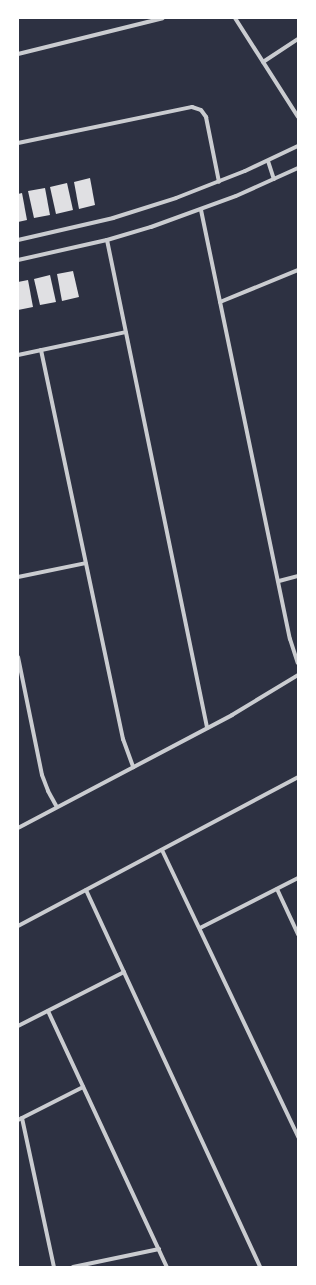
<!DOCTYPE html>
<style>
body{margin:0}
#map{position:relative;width:316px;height:1285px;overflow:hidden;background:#2d3142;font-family:"Open Sans",sans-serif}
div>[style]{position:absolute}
.building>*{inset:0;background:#e0e0e3}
.minor>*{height:4px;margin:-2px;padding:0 2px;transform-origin:2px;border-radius:2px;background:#caccd0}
span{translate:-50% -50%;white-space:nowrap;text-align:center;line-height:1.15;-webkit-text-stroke:4px #fff;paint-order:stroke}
.frame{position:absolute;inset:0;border:19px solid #fff;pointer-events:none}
</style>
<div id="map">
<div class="building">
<div style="clip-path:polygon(90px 178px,95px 205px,79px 209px,74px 182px)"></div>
<div style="clip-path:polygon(67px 183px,73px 210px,56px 214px,50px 187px)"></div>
<div style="clip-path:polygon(45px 188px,50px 215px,34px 218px,28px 191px)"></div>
<div style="clip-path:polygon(22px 193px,27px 220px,18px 222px,18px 194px)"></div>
<div style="clip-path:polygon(73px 271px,79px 297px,62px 301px,57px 274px)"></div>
<div style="clip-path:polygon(50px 275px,56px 302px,40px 305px,34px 279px)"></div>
<div style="clip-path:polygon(28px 280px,33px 307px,18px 310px,18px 282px)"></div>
</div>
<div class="minor">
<div style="left:235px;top:18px;width:117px;rotate:57.5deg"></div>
<div style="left:18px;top:54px;width:149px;rotate:-13.9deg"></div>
<div style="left:263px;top:62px;width:42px;rotate:-33.3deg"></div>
<div style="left:18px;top:143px;width:178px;rotate:-11.7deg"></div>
<div style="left:192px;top:107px;width:9px;rotate:18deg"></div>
<div style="left:201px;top:110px;width:9px;rotate:54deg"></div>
<div style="left:206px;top:117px;width:66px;rotate:78.7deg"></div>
<div style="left:268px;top:161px;width:19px;rotate:72deg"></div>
<div style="left:201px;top:210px;width:438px;rotate:78.3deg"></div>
<div style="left:290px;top:639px;width:25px;rotate:72deg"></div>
<div style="left:18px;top:240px;width:98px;rotate:-13deg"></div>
<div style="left:113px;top:218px;width:66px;rotate:-17.6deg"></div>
<div style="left:176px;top:198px;width:74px;rotate:-21.4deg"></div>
<div style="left:245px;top:171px;width:59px;rotate:-25.3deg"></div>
<div style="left:107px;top:240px;width:498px;rotate:78.4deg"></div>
<div style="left:18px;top:260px;width:91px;rotate:-12.7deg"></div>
<div style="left:107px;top:240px;width:46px;rotate:-16.5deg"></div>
<div style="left:151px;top:227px;width:90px;rotate:-20deg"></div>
<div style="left:236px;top:196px;width:68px;rotate:-24.3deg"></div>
<div style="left:220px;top:302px;width:84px;rotate:-22.3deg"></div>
<div style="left:41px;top:350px;width:398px;rotate:78.1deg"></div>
<div style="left:123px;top:739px;width:30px;rotate:70deg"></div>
<div style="left:18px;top:355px;width:110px;rotate:-12deg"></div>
<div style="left:18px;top:577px;width:69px;rotate:-11.6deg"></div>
<div style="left:279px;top:581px;width:20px;rotate:-15deg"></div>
<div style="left:18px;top:657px;width:120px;rotate:78.5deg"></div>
<div style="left:42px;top:775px;width:17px;rotate:69deg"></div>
<div style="left:48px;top:791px;width:18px;rotate:61deg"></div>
<div style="left:18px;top:828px;width:242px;rotate:-27.8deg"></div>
<div style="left:232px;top:715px;width:77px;rotate:-31.2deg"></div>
<div style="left:162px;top:850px;width:318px;rotate:64.6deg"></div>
<div style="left:277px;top:889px;width:50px;rotate:65deg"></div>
<div style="left:86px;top:890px;width:415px;rotate:65.2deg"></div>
<div style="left:18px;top:926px;width:317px;rotate:-28deg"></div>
<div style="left:200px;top:928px;width:110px;rotate:-27deg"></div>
<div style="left:48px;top:1011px;width:282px;rotate:65.1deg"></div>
<div style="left:18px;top:1026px;width:119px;rotate:-27deg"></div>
<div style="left:22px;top:1118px;width:152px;rotate:77.9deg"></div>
<div style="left:18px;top:1120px;width:73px;rotate:-26.9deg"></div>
<div style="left:73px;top:1267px;width:88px;rotate:-11.8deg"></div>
</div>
<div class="frame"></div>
</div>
